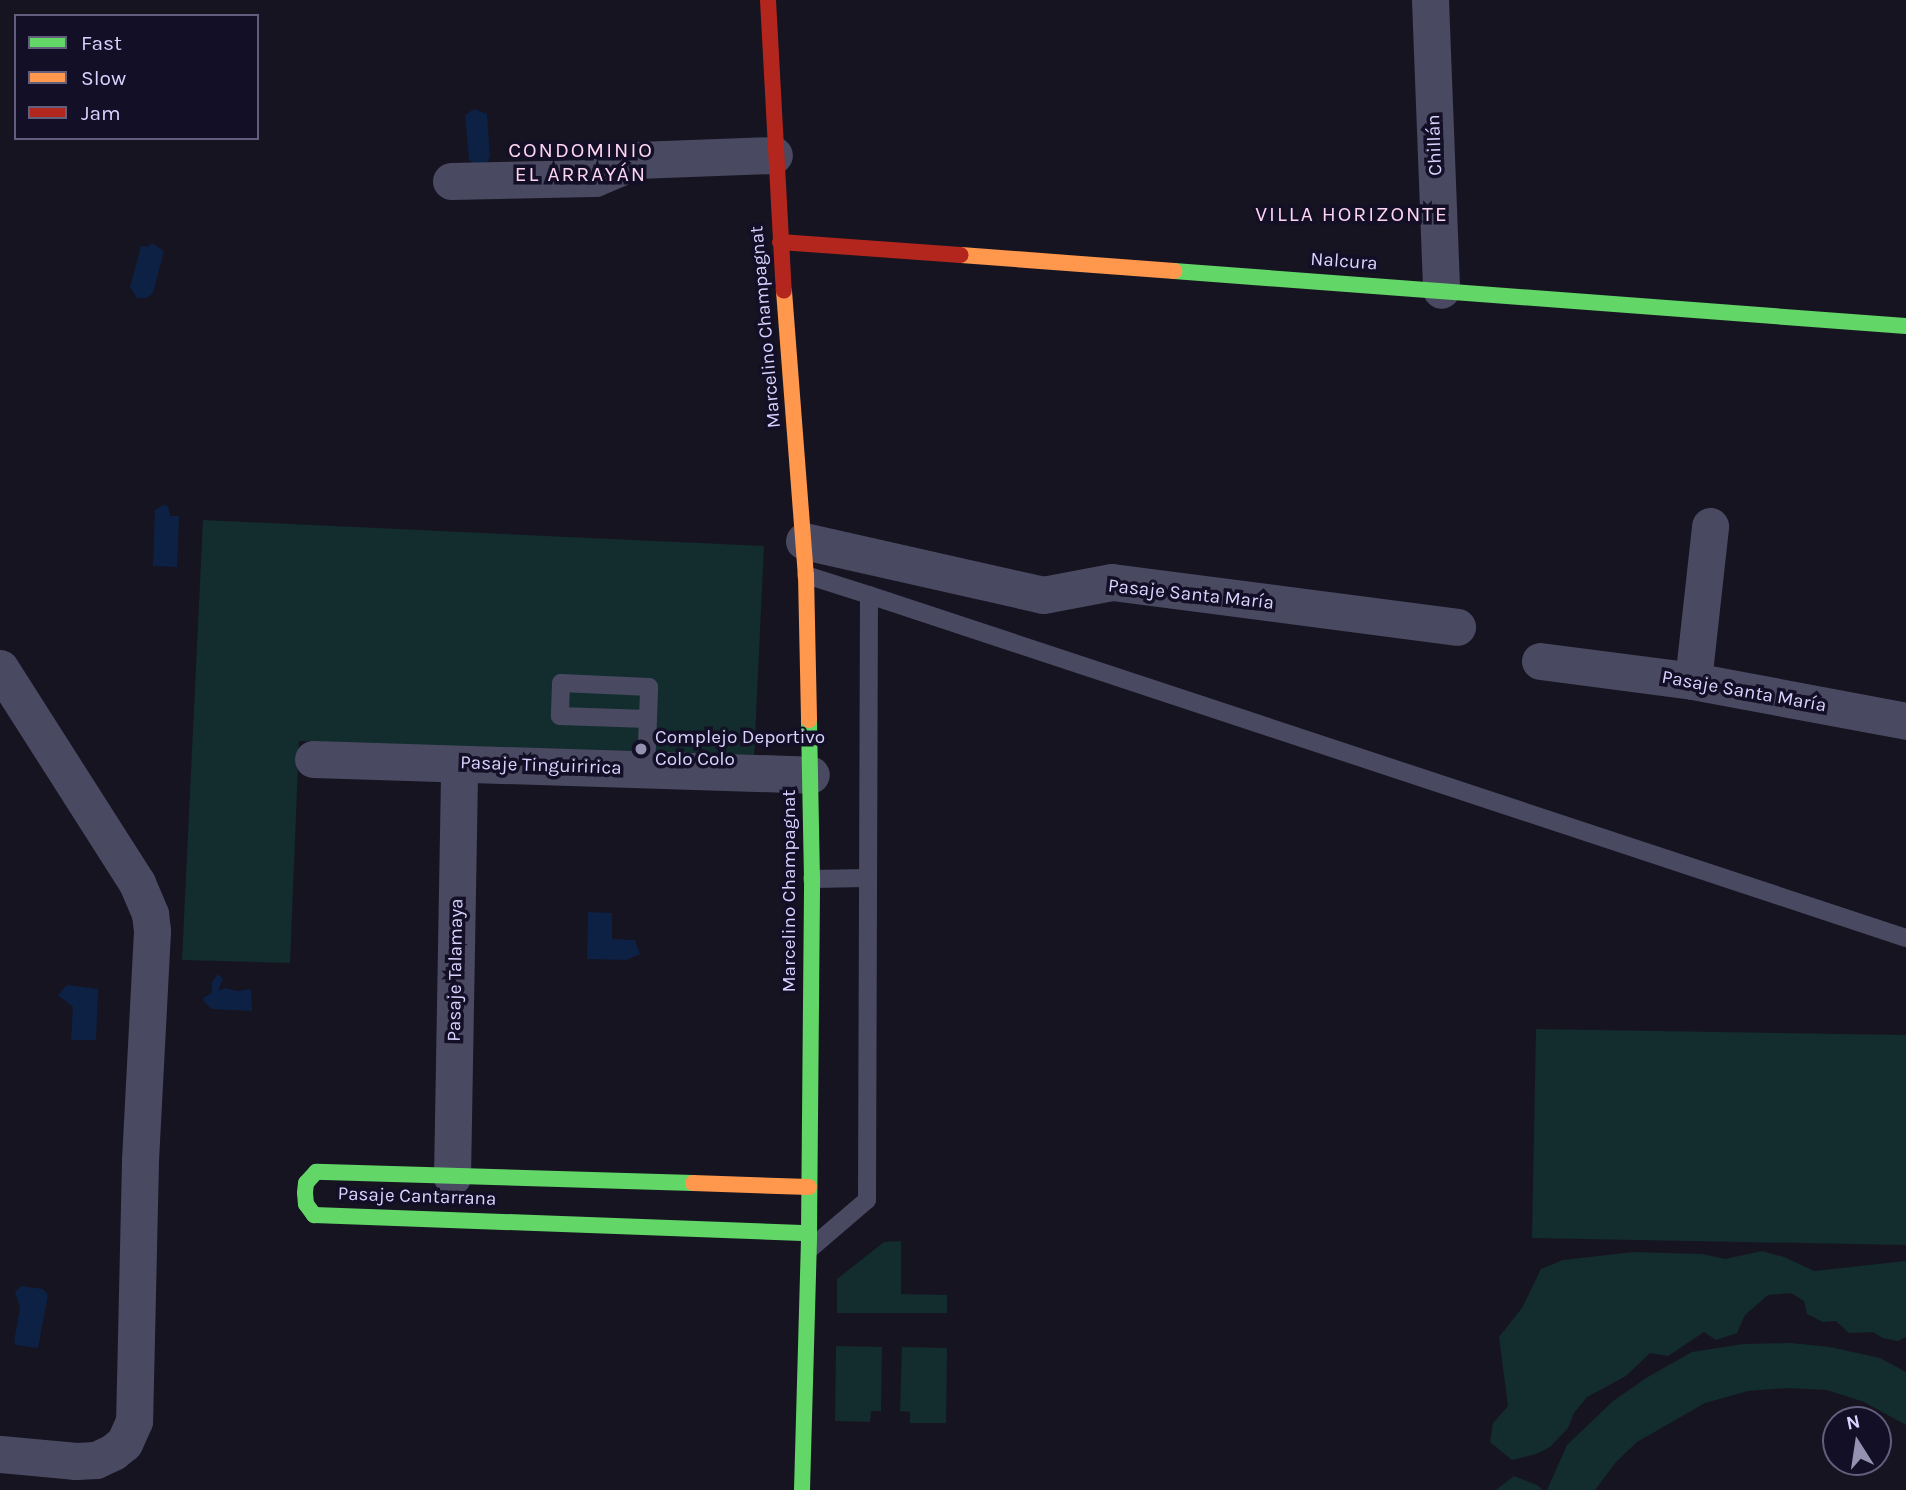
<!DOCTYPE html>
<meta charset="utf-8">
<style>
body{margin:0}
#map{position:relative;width:1906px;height:1490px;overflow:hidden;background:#161421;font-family:Karla,sans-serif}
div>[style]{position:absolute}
.green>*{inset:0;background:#132c2d}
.water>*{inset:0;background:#0d2144}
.lane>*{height:18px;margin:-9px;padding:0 9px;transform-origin:9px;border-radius:9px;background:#4a4962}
.street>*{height:37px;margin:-18.5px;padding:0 18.5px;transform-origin:18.5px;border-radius:18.5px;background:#4a4962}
.fast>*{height:16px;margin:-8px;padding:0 8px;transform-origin:8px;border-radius:8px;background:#63d668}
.slow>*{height:16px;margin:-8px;padding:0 8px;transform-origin:8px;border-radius:8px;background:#ff974d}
.jam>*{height:16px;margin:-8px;padding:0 8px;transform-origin:8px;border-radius:8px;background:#b3261e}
.dots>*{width:19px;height:19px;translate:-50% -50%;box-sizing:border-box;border:4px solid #130f26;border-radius:50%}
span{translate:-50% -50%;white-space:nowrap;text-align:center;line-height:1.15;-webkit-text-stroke:7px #130f26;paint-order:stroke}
.street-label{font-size:19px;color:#d9d4ff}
.poi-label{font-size:19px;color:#d9d4ff}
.left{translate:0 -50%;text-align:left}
.neighbourhood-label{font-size:21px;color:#ffd6f0;letter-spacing:2px}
.legend{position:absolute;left:14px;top:14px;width:245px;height:126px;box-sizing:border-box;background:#130f26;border:2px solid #625e7d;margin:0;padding:9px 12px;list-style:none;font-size:21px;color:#d9d4ff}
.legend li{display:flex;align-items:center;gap:14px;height:35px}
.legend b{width:35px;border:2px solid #625e7d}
.north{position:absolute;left:1822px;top:1406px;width:70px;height:70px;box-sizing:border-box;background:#130f26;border:2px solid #625e7d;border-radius:50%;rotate:348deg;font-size:19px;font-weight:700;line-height:28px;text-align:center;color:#d9d4ff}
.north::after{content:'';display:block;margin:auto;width:24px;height:32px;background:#9591b1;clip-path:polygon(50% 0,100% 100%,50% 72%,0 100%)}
</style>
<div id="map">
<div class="green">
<div style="clip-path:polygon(203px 520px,764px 546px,754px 758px,299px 741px,290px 963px,182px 960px)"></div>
<div style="clip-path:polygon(1536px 1029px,1906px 1035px,1906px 1245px,1532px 1238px)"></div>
<div style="clip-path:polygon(901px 1241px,901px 1294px,947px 1295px,947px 1313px,837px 1313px,837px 1279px,884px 1242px)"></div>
<div style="clip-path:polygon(1762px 1251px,1784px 1257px,1814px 1271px,1906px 1261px,1906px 1337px,1898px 1341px,1883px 1338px,1873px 1332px,1849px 1333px,1836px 1321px,1823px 1322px,1807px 1314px,1804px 1301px,1791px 1293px,1768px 1295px,1745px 1315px,1737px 1333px,1716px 1340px,1704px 1332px,1668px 1356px,1650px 1353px,1626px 1376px,1587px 1397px,1574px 1413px,1568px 1428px,1550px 1447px,1536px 1454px,1512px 1460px,1490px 1442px,1493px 1423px,1508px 1406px,1499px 1337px,1522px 1308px,1541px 1269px,1563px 1260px,1634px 1252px,1702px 1254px,1725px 1259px)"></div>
<div style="clip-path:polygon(1790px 1343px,1830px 1347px,1880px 1358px,1906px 1372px,1906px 1425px,1864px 1402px,1827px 1390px,1787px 1388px,1748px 1391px,1705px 1403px,1637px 1442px,1616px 1462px,1595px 1490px,1547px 1490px,1567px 1445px,1613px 1401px,1646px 1378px,1692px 1352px,1743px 1344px)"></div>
<div style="clip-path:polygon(836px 1346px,882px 1347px,881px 1411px,871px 1411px,870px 1422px,835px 1421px)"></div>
<div style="clip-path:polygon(902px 1347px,947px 1348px,946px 1423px,910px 1423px,910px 1412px,900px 1411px)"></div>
<div style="clip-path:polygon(1514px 1476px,1537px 1485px,1543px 1490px,1496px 1490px)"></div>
</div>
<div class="water">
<div style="clip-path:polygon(474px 109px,487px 114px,490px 157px,486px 164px,472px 163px,469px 159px,465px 115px)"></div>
<div style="clip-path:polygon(152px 243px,164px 251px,153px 293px,147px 298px,137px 298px,130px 287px,141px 246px,148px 247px)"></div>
<div style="clip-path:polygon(163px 505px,168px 506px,170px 516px,179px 516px,177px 567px,153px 566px,155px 510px)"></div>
<div style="clip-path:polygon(588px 912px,612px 913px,612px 939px,635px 940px,640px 954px,626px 960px,587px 959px)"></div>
<div style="clip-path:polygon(218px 974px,223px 979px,218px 991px,225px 988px,237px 991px,251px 989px,252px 1011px,212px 1009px,205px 1003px,203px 998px,212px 993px,212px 982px)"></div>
<div style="clip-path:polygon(67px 985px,98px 989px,96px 1040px,71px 1040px,73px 1007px,58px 995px)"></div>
<div style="clip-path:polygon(21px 1286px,43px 1289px,48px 1295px,38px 1348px,16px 1345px,14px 1342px,20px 1308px,15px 1292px)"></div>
</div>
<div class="lane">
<div style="left:806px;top:575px;width:66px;rotate:17.6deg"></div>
<div style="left:869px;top:595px;width:605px;rotate:90.19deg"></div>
<div style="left:867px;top:1200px;width:74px;rotate:139.4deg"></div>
<div style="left:869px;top:595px;width:1092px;rotate:18.3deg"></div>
<div style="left:646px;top:770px;width:51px;rotate:-87.8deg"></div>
<div style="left:648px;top:719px;width:32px;rotate:-88deg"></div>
<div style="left:649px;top:687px;width:88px;rotate:-177.4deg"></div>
<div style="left:561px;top:683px;width:33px;rotate:92deg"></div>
<div style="left:560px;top:716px;width:88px;rotate:2deg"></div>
<div style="left:812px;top:879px;width:55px;rotate:-1deg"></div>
</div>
<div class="street">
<div style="left:1430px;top:0;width:290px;rotate:87.8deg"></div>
<div style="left:451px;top:181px;width:144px;rotate:-1.2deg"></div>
<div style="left:595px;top:178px;width:46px;rotate:-23.2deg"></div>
<div style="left:637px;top:160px;width:137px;rotate:-2.1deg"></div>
<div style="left:804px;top:541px;width:245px;rotate:12.7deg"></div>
<div style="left:1043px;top:595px;width:70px;rotate:-10.7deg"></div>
<div style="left:1112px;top:582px;width:348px;rotate:7.4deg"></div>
<div style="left:1540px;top:661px;width:154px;rotate:7.4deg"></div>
<div style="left:1693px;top:681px;width:217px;rotate:10.6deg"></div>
<div style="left:0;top:668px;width:255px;rotate:57.5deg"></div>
<div style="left:137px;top:883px;width:34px;rotate:67deg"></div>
<div style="left:150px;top:914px;width:17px;rotate:83deg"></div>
<div style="left:152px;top:931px;width:230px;rotate:93deg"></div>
<div style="left:140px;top:1161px;width:260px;rotate:91.3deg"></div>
<div style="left:134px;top:1421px;width:24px;rotate:114deg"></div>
<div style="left:124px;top:1443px;width:14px;rotate:141deg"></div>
<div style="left:113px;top:1452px;width:19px;rotate:155deg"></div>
<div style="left:96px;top:1460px;width:20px;rotate:177deg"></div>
<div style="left:76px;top:1461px;width:76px;rotate:-174.7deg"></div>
<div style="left:1693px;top:681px;width:156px;rotate:-83.7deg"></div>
<div style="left:313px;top:759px;width:498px;rotate:1.8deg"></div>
<div style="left:452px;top:1177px;width:413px;rotate:-89deg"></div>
</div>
<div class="fast">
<div style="left:1174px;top:271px;width:734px;rotate:4.3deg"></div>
<div style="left:693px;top:1183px;width:377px;rotate:-178.3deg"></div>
<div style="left:316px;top:1172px;width:15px;rotate:132deg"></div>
<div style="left:306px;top:1183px;width:10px;rotate:96deg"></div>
<div style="left:305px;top:1193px;width:11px;rotate:85deg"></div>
<div style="left:306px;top:1204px;width:14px;rotate:54deg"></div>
<div style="left:314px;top:1215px;width:495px;rotate:2.1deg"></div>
<div style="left:802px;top:1490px;width:257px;rotate:-88.4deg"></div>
<div style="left:809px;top:1233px;width:354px;rotate:-89.5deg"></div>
<div style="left:812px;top:879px;width:159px;rotate:-91.1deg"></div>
</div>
<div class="slow">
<div style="left:961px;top:255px;width:214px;rotate:4.3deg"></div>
<div style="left:784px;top:291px;width:285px;rotate:85.6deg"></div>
<div style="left:806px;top:575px;width:145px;rotate:88.8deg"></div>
<div style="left:693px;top:1183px;width:116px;rotate:2deg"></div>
</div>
<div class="jam">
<div style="left:768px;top:0;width:291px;rotate:86.9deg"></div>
<div style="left:780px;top:242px;width:181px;rotate:4.1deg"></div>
</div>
<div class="dots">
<div style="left:641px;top:749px;background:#9591b1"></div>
</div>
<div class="street-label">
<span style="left:1435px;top:145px;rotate:-92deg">Chillán</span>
<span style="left:1344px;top:262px;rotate:4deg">Nalcura</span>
<span style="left:766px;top:327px;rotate:-95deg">Marcelino Champagnat</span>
<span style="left:1191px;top:595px;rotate:6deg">Pasaje Santa María</span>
<span style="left:1744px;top:692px;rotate:10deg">Pasaje Santa María</span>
<span style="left:541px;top:766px;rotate:2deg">Pasaje Tinguiririca</span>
<span style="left:790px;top:891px;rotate:-90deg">Marcelino Champagnat</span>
<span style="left:456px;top:970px;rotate:-89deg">Pasaje Talamaya</span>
<span style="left:417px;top:1197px;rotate:2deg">Pasaje Cantarrana</span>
</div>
<div class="poi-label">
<span class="left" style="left:655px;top:749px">Complejo Deportivo<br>Colo Colo</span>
</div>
<div class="neighbourhood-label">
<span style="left:581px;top:162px">CONDOMINIO<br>EL ARRAYÁN</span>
<span style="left:1352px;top:214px">VILLA HORIZONTE</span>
</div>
<ul class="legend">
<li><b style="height:9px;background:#63d668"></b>Fast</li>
<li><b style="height:9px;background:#ff974d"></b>Slow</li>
<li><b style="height:9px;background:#b3261e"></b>Jam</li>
</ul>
<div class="north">N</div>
</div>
